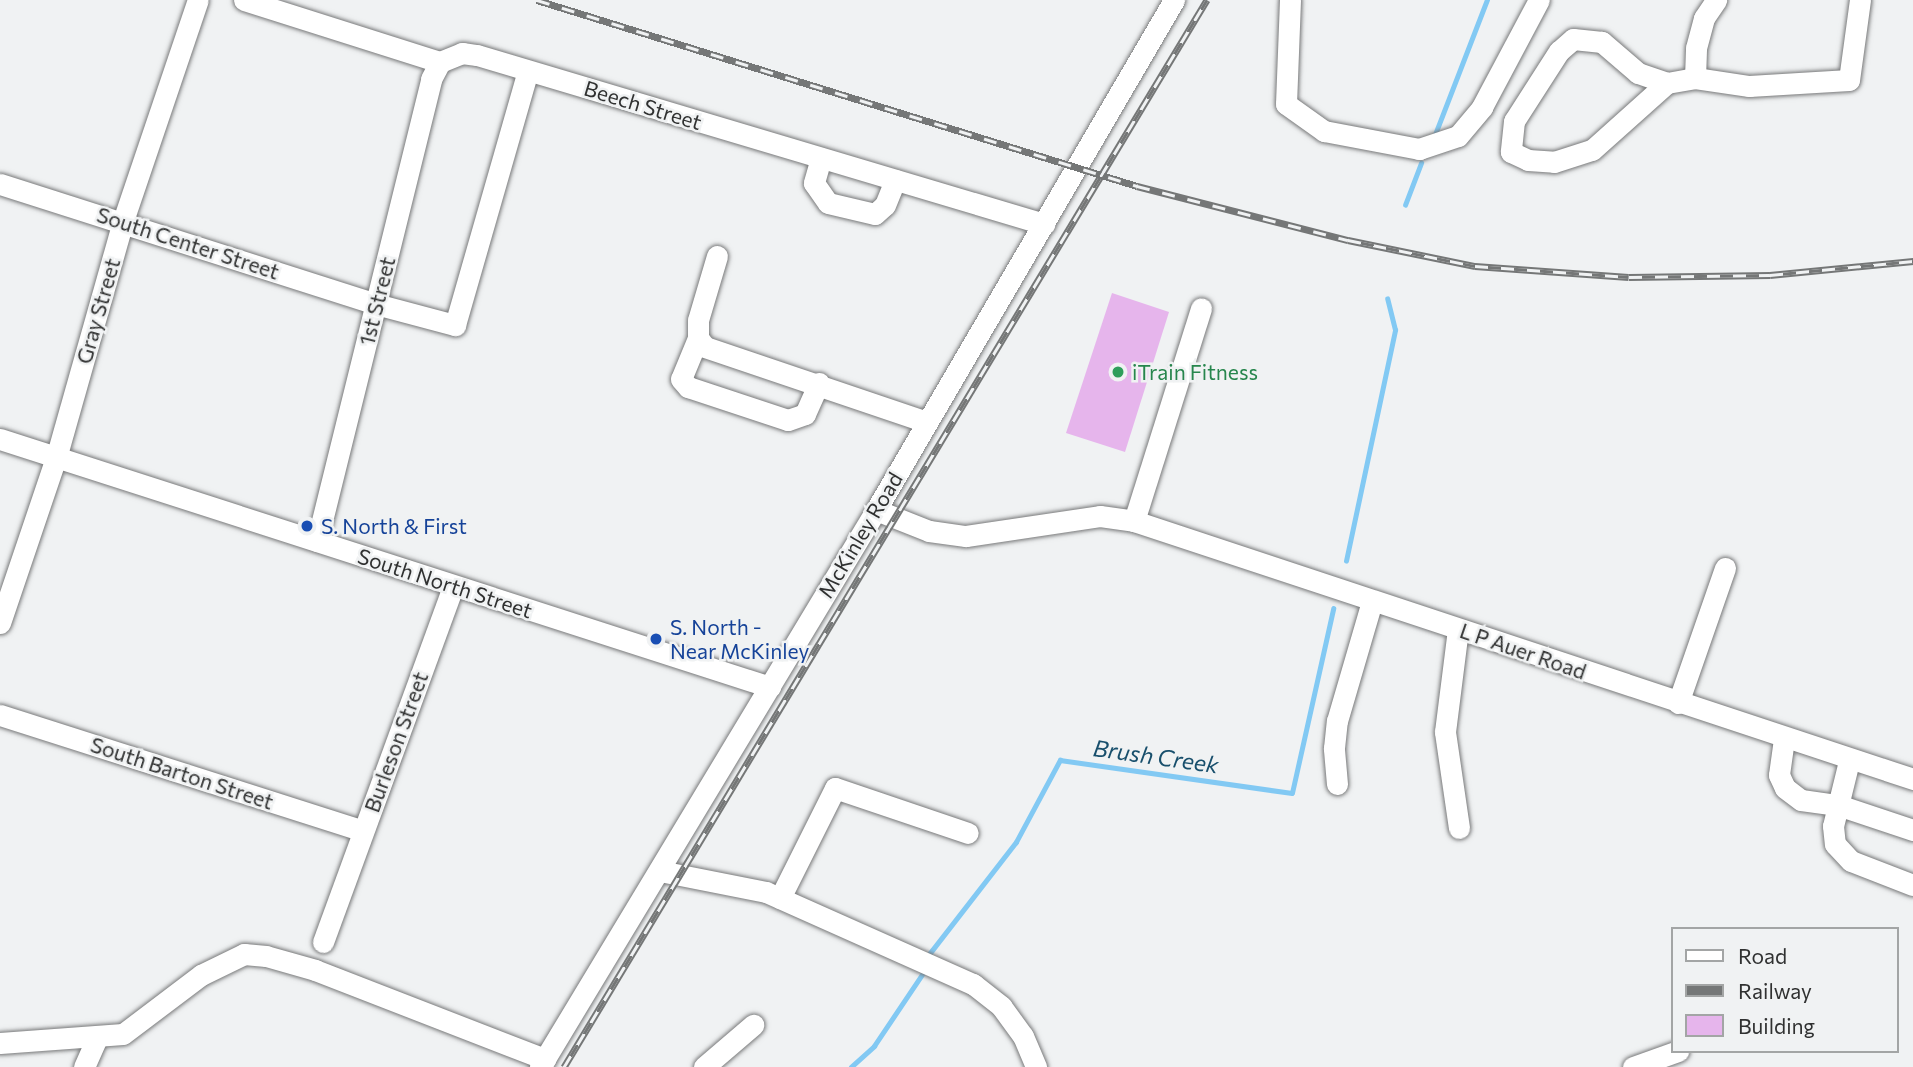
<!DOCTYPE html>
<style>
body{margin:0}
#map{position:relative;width:1913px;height:1067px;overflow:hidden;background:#f0f2f3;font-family:Commissioner,sans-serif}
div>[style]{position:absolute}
.stream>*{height:4.5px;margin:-2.25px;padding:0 2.25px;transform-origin:2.25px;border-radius:2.25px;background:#82c9f3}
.building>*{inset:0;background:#e6b5ec}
.roads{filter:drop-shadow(0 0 2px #78797a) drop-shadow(0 0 2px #78797a)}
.minor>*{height:21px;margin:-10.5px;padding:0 10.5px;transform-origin:10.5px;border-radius:10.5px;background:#fff}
.rail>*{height:7px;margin-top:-3.5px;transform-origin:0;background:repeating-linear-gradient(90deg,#f0f2f3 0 13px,#757777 0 26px);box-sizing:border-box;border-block:2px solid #757777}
.dots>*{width:19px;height:19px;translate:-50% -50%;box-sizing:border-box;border:4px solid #f0f2f3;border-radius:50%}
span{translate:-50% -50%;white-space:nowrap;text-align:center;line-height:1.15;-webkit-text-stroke:5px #f0f2f3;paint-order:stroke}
.street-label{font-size:21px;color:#303131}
.leisure-label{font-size:21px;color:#27864d}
.left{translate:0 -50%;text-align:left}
.transit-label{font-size:21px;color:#164399}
.water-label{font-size:23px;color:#184f6c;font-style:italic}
.legend{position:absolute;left:1671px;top:927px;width:228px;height:126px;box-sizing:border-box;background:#f0f2f3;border:2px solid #a3a5a5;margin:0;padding:9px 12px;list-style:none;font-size:21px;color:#303131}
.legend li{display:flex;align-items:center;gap:14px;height:35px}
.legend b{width:35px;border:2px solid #a3a5a5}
</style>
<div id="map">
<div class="stream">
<div style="left:1434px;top:137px;width:147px;rotate:-68.9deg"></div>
<div style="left:1405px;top:205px;width:45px;rotate:-69.1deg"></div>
<div style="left:1346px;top:561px;width:236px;rotate:-78deg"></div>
<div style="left:1395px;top:330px;width:32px;rotate:-104deg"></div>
<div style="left:930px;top:953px;width:140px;rotate:-52.2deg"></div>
<div style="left:1016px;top:842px;width:93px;rotate:-61.8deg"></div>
<div style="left:1060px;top:760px;width:234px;rotate:8.1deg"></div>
<div style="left:1292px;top:793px;width:189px;rotate:-77.4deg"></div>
<div style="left:851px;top:1067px;width:31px;rotate:-42deg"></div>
<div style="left:874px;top:1046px;width:88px;rotate:-56.1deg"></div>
</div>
<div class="building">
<div style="clip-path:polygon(1112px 293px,1169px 312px,1125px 452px,1066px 433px)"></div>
</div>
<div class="roads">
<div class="minor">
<div style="left:244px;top:0;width:206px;rotate:17.6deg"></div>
<div style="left:440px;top:62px;width:24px;rotate:-22deg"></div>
<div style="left:462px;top:53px;width:15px;rotate:8deg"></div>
<div style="left:477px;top:55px;width:592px;rotate:16.6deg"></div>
<div style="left:1290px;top:0;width:104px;rotate:92.2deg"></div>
<div style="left:1286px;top:104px;width:47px;rotate:35.4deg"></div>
<div style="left:1324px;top:131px;width:97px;rotate:10.7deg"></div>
<div style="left:1419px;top:149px;width:41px;rotate:-18.4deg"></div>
<div style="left:1458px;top:136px;width:38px;rotate:-50deg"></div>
<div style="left:1482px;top:107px;width:121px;rotate:-62deg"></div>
<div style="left:1695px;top:78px;width:30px;rotate:-88deg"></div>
<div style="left:1696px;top:48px;width:31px;rotate:-75deg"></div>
<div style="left:1704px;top:18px;width:22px;rotate:-56deg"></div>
<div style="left:1667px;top:83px;width:31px;rotate:-161deg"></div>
<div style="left:1638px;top:73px;width:48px;rotate:-139.3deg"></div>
<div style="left:1602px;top:42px;width:29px;rotate:-174deg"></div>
<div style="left:1573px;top:39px;width:18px;rotate:139deg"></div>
<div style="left:1559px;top:51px;width:83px;rotate:122.7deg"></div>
<div style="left:1514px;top:121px;width:31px;rotate:96deg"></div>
<div style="left:1511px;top:152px;width:19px;rotate:25deg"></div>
<div style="left:1528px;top:160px;width:26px;rotate:4deg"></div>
<div style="left:1554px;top:162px;width:40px;rotate:-18deg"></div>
<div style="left:1592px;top:150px;width:101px;rotate:-41.8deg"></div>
<div style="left:1667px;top:83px;width:28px;rotate:-10deg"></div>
<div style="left:1695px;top:78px;width:55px;rotate:8.4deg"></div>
<div style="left:1749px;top:86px;width:100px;rotate:-3.4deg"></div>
<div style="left:1849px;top:80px;width:81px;rotate:-82.2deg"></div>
<div style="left:821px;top:158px;width:26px;rotate:106deg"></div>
<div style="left:814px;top:183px;width:24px;rotate:55deg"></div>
<div style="left:828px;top:203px;width:48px;rotate:13.2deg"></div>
<div style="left:875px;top:214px;width:13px;rotate:-42deg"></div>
<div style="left:885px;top:205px;width:27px;rotate:-68deg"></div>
<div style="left:0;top:184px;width:395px;rotate:17.7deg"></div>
<div style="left:376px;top:304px;width:82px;rotate:14.9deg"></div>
<div style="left:455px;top:325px;width:264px;rotate:-74deg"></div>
<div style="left:717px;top:256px;width:67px;rotate:106.5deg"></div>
<div style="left:698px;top:320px;width:18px;rotate:90deg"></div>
<div style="left:698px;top:338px;width:11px;rotate:52deg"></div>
<div style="left:705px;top:347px;width:234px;rotate:18.7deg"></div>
<div style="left:698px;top:338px;width:44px;rotate:112.5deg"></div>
<div style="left:681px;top:379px;width:11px;rotate:49deg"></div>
<div style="left:688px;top:387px;width:105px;rotate:18.3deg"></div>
<div style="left:788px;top:420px;width:18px;rotate:-19deg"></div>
<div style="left:805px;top:414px;width:34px;rotate:-66deg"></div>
<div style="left:0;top:439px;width:809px;rotate:17.85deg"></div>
<div style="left:876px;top:510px;width:57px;rotate:21.6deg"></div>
<div style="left:929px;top:531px;width:37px;rotate:8deg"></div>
<div style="left:966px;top:536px;width:135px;rotate:-8.5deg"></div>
<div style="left:1100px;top:516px;width:34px;rotate:8deg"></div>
<div style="left:1134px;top:521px;width:821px;rotate:18.32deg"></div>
<div style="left:1134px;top:521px;width:223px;rotate:-72.5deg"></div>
<div style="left:317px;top:541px;width:476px;rotate:-76.1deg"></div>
<div style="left:431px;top:79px;width:19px;rotate:-62deg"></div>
<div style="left:0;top:623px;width:174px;rotate:-71.3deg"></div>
<div style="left:56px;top:458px;width:246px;rotate:-74.2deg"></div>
<div style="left:123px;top:221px;width:233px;rotate:-71.3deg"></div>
<div style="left:1458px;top:629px;width:104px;rotate:97.2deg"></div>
<div style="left:1445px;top:732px;width:97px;rotate:81.7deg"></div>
<div style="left:1678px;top:703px;width:143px;rotate:-70.8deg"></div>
<div style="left:0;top:715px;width:381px;rotate:17.7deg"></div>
<div style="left:1784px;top:739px;width:36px;rotate:98deg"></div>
<div style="left:1779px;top:775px;width:14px;rotate:65deg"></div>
<div style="left:1785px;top:788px;width:20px;rotate:37deg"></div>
<div style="left:1801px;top:800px;width:37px;rotate:8deg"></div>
<div style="left:1838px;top:805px;width:79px;rotate:18.4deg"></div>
<div style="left:1849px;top:761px;width:67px;rotate:103.8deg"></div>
<div style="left:1833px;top:826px;width:18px;rotate:84deg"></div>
<div style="left:1835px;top:844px;width:23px;rotate:47deg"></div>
<div style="left:1851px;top:861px;width:66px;rotate:21.2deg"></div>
<div style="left:1337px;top:784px;width:36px;rotate:-95deg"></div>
<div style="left:1334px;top:748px;width:27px;rotate:-84deg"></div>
<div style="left:1337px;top:721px;width:125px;rotate:-73.7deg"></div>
<div style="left:660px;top:871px;width:108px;rotate:11.2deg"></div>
<div style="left:766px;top:892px;width:227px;rotate:24deg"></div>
<div style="left:973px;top:984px;width:36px;rotate:38deg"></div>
<div style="left:1001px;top:1006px;width:37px;rotate:54deg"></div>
<div style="left:1023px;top:1036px;width:34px;rotate:67deg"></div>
<div style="left:780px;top:898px;width:123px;rotate:-63.4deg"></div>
<div style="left:835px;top:788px;width:140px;rotate:18.7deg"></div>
<div style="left:323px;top:942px;width:379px;rotate:-69.9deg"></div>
<div style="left:0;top:1043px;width:123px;rotate:-4.2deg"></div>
<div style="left:123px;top:1034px;width:98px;rotate:-37.1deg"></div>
<div style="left:201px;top:975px;width:48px;rotate:-26deg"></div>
<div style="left:244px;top:954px;width:22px;rotate:5deg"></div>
<div style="left:266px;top:956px;width:51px;rotate:15.9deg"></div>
<div style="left:315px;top:970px;width:247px;rotate:21.2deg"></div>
<div style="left:84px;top:1067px;width:32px;rotate:-66deg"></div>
<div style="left:540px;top:1067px;width:650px;rotate:-58.9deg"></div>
<div style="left:876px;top:510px;width:591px;rotate:-59.7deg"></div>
<div style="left:704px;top:1067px;width:65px;rotate:-40.6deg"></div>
<div style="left:1633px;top:1067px;width:48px;rotate:-19.6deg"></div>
</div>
</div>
<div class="rail">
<div style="left:537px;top:0;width:628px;rotate:17.22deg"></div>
<div style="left:1137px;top:186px;width:218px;rotate:14.4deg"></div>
<div style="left:1348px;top:240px;width:130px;rotate:11.6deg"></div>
<div style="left:1475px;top:266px;width:154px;rotate:4.1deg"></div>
<div style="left:1629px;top:277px;width:141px;rotate:-0.8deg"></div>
<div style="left:1770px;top:275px;width:144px;rotate:-5.6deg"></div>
<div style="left:564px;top:1067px;width:1246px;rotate:-58.93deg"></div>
</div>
<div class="dots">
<div style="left:1118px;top:372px;background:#2e9e5b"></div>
<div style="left:307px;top:526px;background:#1a4fb4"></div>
<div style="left:656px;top:639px;background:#1a4fb4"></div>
</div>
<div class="street-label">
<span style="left:643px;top:105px;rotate:17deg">Beech Street</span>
<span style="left:188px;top:243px;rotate:18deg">South Center Street</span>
<span style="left:377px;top:301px;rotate:-76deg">1st Street</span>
<span style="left:98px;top:311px;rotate:-74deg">Gray Street</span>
<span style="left:860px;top:535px;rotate:-59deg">McKinley Road</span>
<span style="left:445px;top:583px;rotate:18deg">South North Street</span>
<span style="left:1523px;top:651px;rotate:19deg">L P Auer Road</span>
<span style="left:396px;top:742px;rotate:-70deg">Burleson Street</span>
<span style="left:182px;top:773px;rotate:18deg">South Barton Street</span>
</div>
<div class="leisure-label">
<span class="left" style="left:1132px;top:372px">iTrain Fitness</span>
</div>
<div class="transit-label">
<span class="left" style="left:321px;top:526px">S. North &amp; First</span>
<span class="left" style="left:670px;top:639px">S. North -<br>Near McKinley</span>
</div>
<div class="water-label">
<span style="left:1156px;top:756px;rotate:8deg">Brush Creek</span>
</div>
<ul class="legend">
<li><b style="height:9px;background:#fff"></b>Road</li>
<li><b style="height:9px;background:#757777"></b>Railway</li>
<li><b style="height:19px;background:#e6b5ec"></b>Building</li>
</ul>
</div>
